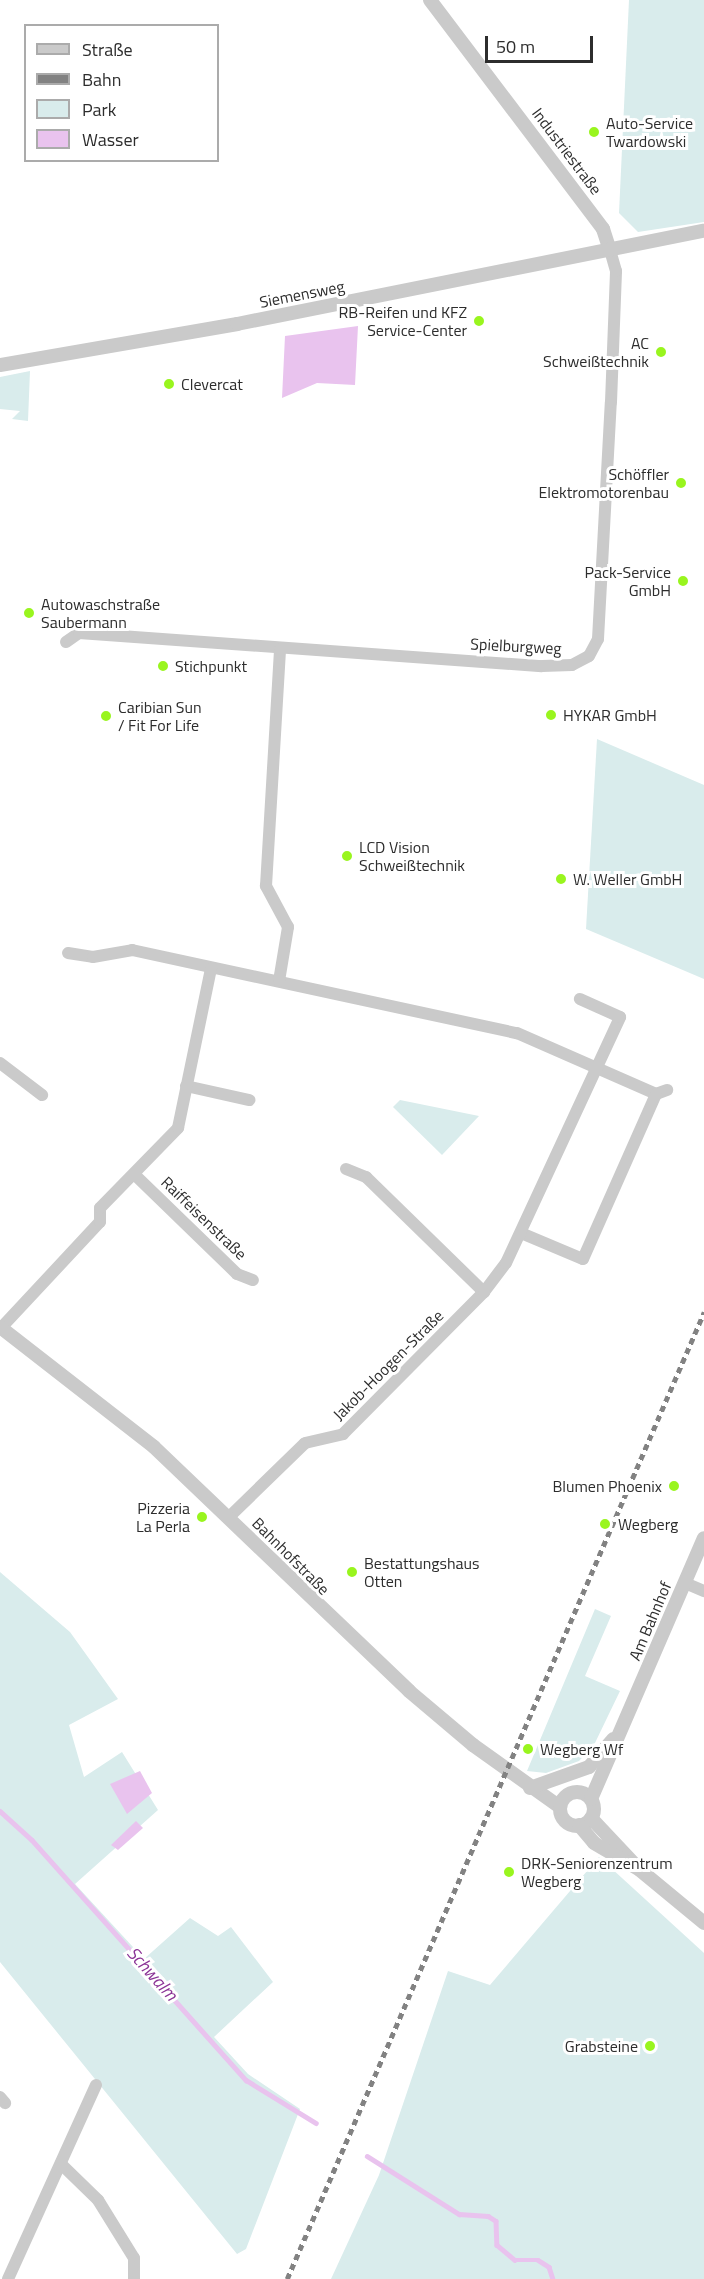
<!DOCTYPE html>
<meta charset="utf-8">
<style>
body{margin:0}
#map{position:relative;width:704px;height:2279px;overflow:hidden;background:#fff;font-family:"Titillium Web",sans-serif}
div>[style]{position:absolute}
.green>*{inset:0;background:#d9ecec}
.water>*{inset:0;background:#e9c3ee}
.stream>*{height:4.5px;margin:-2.25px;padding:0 2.25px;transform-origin:2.25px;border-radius:2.25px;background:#e9c3ee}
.minor>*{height:12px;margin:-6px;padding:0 6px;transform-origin:6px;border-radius:6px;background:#cacaca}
.tertiary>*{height:14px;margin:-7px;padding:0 7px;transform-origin:7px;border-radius:7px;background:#cacaca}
.tertiary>.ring{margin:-7px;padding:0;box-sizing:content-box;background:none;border:14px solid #cacaca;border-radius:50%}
.rail>*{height:4.5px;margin-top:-2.25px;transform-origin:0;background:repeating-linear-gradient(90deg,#828282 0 6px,transparent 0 10.5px)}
.dots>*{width:16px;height:16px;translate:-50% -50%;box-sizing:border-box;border:3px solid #fff;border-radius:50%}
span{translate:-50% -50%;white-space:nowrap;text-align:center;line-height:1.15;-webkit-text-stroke:6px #fff;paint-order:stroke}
.poi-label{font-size:16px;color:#2d2d2d}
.left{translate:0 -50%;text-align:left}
.right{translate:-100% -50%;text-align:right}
.street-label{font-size:16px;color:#2d2d2d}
.water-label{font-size:18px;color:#8b3496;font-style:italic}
.legend{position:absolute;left:24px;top:24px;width:195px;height:138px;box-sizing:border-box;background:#fff;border:2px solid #ababab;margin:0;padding:8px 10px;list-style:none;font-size:18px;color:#2d2d2d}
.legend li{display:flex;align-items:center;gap:12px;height:30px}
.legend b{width:30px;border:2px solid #ababab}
.scale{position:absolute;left:485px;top:36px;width:108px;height:27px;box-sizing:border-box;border:3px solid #2d2d2d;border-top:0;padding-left:8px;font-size:18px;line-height:21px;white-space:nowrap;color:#2d2d2d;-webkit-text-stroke:4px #fff;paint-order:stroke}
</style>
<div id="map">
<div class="green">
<div style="clip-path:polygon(629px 0,704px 0,704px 222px,638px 232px,619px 213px)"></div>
<div style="clip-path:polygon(30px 371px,28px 421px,12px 419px,20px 411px,0 409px,0 377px)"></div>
<div style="clip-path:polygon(597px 739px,704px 785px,704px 979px,586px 929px)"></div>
<div style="clip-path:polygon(400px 1100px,479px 1116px,442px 1155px,393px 1107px)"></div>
<div style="clip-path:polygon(0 1572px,70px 1632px,118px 1699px,69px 1725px,84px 1777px,122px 1752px,158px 1810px,75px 1884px,144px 1959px,190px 1918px,218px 1936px,231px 1927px,273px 1982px,214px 2037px,248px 2074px,300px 2109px,246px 2249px,237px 2254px,0 1962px)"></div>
<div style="clip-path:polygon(595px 1609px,611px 1616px,585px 1676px,620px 1691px,594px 1745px,579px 1761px,546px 1773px,527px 1771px)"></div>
<div style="clip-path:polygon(599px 1857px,704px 1953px,704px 2279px,331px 2279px,379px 2175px,448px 1971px,490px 1985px)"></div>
</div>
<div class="water">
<div style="clip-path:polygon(358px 326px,355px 385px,317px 383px,282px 398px,285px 336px)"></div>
<div style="clip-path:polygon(140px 1771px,152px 1793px,127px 1814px,110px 1784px)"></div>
<div style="clip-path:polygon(136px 1821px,143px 1828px,118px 1850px,111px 1845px)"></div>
</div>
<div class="stream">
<div style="left:0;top:1811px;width:43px;rotate:42.2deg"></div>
<div style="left:32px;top:1840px;width:322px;rotate:48.3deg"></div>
<div style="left:246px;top:2080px;width:82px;rotate:31.6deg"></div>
<div style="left:367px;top:2156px;width:109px;rotate:32.2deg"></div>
<div style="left:459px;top:2214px;width:29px;rotate:4deg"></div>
<div style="left:488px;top:2216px;width:9px;rotate:32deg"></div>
<div style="left:496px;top:2221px;width:24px;rotate:88deg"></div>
<div style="left:497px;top:2245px;width:23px;rotate:40deg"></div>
<div style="left:515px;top:2260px;width:23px"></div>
<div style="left:538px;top:2260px;width:13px;rotate:32deg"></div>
<div style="left:549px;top:2267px;width:13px;rotate:72deg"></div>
</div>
<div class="minor">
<div style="left:66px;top:642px;width:16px;rotate:-35deg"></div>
<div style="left:79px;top:633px;width:464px;rotate:4.1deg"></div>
<div style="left:542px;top:666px;width:30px;rotate:-2deg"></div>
<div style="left:572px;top:665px;width:19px;rotate:-28deg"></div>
<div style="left:589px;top:656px;width:19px;rotate:-62deg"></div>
<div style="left:598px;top:639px;width:237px;rotate:-86.9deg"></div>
<div style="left:611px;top:402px;width:131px;rotate:-87.8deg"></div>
<div style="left:616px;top:271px;width:22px;rotate:-106deg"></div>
<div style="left:68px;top:953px;width:25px;rotate:9deg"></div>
<div style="left:93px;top:957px;width:40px;rotate:-10deg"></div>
<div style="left:132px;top:950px;width:394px;rotate:12.2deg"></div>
<div style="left:517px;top:1033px;width:152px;rotate:23.7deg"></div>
<div style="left:656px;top:1094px;width:12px;rotate:-20deg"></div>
<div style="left:279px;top:981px;width:55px;rotate:-80.5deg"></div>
<div style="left:288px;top:927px;width:47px;rotate:-118.2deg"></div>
<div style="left:266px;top:886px;width:237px;rotate:-86.6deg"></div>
<div style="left:0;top:1063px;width:53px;rotate:37.3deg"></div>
<div style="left:186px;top:1086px;width:65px;rotate:12.5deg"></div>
<div style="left:346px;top:1169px;width:22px;rotate:22deg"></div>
<div style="left:366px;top:1177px;width:165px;rotate:44.3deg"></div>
<div style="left:135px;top:1175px;width:142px;rotate:44.1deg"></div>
<div style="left:237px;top:1274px;width:17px;rotate:21deg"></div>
<div style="left:521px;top:1233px;width:67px;rotate:22.8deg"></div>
<div style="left:583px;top:1259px;width:180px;rotate:-66.1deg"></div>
<div style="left:1px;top:1328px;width:145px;rotate:-47deg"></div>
<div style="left:100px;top:1222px;width:14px;rotate:-90deg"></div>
<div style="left:100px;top:1208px;width:112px;rotate:-45.7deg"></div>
<div style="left:178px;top:1128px;width:163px;rotate:-78.3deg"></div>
<div style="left:228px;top:1518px;width:107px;rotate:-44.2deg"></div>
<div style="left:305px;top:1443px;width:39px;rotate:-13deg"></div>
<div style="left:343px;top:1434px;width:200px;rotate:-45.2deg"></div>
<div style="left:484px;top:1292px;width:36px;rotate:-53deg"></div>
<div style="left:506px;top:1263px;width:271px;rotate:-65.1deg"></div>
<div style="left:620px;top:1017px;width:44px;rotate:-155.8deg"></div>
<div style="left:685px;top:1583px;width:21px;rotate:23deg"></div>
<div style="left:0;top:2097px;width:8px;rotate:50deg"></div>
<div style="left:61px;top:2164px;width:52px;rotate:44.2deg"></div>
<div style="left:98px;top:2200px;width:68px;rotate:58.2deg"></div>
<div style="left:134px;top:2258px;width:21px;rotate:90deg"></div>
<div style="left:8px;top:2279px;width:213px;rotate:-65.6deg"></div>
</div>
<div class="tertiary">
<div style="left:430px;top:0;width:287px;rotate:52.9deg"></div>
<div style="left:603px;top:229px;width:22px;rotate:72deg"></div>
<div style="left:0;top:365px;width:241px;rotate:-9.8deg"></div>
<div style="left:237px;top:324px;width:476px;rotate:-11.3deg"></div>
<div style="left:0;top:1327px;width:195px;rotate:37.9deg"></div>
<div style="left:154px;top:1447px;width:353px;rotate:43.7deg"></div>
<div style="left:409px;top:1691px;width:84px;rotate:40.2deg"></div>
<div style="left:473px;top:1745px;width:107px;rotate:35.5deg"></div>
<div style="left:530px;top:1788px;width:63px;rotate:-19.6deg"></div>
<div style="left:589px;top:1767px;width:37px;rotate:-49deg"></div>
<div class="ring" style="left:560px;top:1792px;width:20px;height:20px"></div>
<div style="left:591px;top:1799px;width:284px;rotate:-66.6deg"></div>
<div style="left:591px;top:1818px;width:66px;rotate:46.8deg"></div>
<div style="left:579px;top:1825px;width:23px;rotate:50deg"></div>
<div style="left:594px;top:1843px;width:53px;rotate:30.4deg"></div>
<div style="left:640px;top:1870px;width:83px;rotate:39.6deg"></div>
</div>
<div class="rail">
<div style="left:287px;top:2279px;width:1053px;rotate:-66.67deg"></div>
</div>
<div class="dots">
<div style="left:594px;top:132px;background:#99f51e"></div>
<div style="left:479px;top:321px;background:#99f51e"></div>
<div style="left:661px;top:352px;background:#99f51e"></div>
<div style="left:169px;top:384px;background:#99f51e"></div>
<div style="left:681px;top:483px;background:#99f51e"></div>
<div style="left:683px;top:581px;background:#99f51e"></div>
<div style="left:29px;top:613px;background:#99f51e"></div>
<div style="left:163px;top:666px;background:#99f51e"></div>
<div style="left:551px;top:715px;background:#99f51e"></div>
<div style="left:106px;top:716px;background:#99f51e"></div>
<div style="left:347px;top:856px;background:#99f51e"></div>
<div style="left:561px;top:879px;background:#99f51e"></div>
<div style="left:674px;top:1486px;background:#99f51e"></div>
<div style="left:202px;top:1517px;background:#99f51e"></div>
<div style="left:605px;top:1524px;background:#99f51e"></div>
<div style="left:352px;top:1572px;background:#99f51e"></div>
<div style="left:528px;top:1749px;background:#99f51e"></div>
<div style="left:509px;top:1872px;background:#99f51e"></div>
<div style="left:650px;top:2046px;background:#99f51e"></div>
</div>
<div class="poi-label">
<span class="left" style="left:606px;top:132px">Auto-Service<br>Twardowski</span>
<span class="right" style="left:467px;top:321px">RB-Reifen und KFZ<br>Service-Center</span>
<span class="right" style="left:649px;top:352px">AC<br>Schweißtechnik</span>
<span class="left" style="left:181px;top:384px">Clevercat</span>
<span class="right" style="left:669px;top:483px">Schöffler<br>Elektromotorenbau</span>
<span class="right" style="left:671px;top:581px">Pack-Service<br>GmbH</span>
<span class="left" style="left:41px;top:613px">Autowaschstraße<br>Saubermann</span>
<span class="left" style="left:175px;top:666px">Stichpunkt</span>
<span class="left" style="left:118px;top:716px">Caribian Sun<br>/ Fit For Life</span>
<span class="left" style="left:563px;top:715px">HYKAR GmbH</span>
<span class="left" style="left:359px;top:856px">LCD Vision<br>Schweißtechnik</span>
<span class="left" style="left:573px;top:879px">W. Weller GmbH</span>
<span class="right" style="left:662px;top:1486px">Blumen Phoenix</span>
<span class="right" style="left:190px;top:1517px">Pizzeria<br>La Perla</span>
<span class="left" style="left:618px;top:1524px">Wegberg</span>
<span class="left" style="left:364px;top:1572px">Bestattungshaus<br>Otten</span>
<span class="left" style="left:540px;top:1749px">Wegberg Wf</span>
<span class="left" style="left:521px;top:1872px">DRK-Seniorenzentrum<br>Wegberg</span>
<span class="right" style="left:638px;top:2046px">Grabsteine</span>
</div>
<div class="street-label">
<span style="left:567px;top:151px;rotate:53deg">Industriestraße</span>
<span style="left:302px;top:294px;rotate:-11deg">Siemensweg</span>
<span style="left:516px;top:646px;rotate:3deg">Spielburgweg</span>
<span style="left:204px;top:1218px;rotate:44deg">Raiffeisenstraße</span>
<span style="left:388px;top:1365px;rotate:-45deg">Jakob-Hoogen-Straße</span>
<span style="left:291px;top:1556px;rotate:45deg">Bahnhofstraße</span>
<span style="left:650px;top:1621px;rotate:-67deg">Am Bahnhof</span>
</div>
<div class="water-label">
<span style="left:152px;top:1974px;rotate:48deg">Schwalm</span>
</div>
<ul class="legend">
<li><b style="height:8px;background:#cacaca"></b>Straße</li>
<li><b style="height:8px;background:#828282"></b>Bahn</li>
<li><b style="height:16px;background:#d9ecec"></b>Park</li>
<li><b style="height:16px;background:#e9c3ee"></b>Wasser</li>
</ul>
<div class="scale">50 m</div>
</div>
